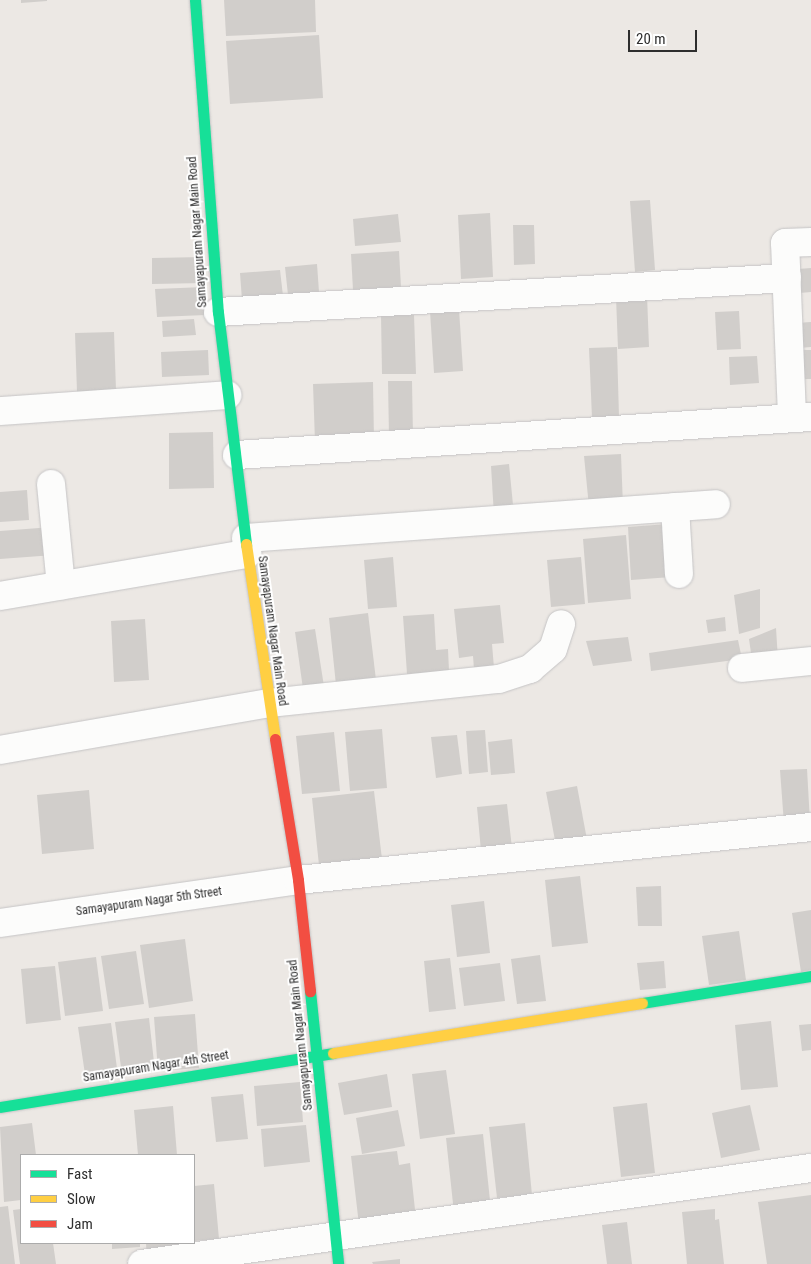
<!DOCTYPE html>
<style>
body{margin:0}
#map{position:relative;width:811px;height:1264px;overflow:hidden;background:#ece8e4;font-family:"Roboto Condensed",sans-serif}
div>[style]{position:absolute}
.building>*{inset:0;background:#d1cecb}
.roads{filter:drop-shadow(0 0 1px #c5c4c5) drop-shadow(0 0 1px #c5c4c5)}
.street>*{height:28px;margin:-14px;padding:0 14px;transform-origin:14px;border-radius:14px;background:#fcfcfb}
.fast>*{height:11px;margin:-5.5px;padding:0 5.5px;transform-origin:5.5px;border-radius:5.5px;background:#16e098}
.slow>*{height:11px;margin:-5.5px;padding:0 5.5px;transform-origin:5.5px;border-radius:5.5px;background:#ffcf43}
.jam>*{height:11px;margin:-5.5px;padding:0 5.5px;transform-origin:5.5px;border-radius:5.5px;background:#f24e42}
span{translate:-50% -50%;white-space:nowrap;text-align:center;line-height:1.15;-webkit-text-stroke:4px #fff;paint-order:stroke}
.street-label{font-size:12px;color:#2e2e2e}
.legend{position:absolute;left:20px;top:1154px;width:175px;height:90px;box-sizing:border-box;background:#fff;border:1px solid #ababab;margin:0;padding:6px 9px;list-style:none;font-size:15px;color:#2e2e2e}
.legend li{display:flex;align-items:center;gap:10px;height:25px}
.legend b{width:25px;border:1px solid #ababab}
.scale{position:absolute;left:628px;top:30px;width:69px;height:22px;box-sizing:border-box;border:2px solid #2e2e2e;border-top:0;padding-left:6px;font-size:15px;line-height:18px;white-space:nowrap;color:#2e2e2e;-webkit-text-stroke:4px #fff;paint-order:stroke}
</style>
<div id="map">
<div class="building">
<div style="clip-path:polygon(21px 0,47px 0,47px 1px,21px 3px)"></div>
<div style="clip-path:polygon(224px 0,315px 0,316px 32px,226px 36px)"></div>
<div style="clip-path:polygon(319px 35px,323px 98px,230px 104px,226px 41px)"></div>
<div style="clip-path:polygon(650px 200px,655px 270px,635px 272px,630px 201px)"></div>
<div style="clip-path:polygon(490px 213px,493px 277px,461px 279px,458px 215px)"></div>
<div style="clip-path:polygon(398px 214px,401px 242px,355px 246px,353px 219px)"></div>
<div style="clip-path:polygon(513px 225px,534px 225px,535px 264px,514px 265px)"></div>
<div style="clip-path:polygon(399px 251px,401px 287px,353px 290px,351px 254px)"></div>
<div style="clip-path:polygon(204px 257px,204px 283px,152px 284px,152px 258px)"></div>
<div style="clip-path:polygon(317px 264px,319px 292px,288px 295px,285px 267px)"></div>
<div style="clip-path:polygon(811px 268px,811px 292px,800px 293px,798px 269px)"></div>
<div style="clip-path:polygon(280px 270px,283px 296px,242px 300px,240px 273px)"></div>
<div style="clip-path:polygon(205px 287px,206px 315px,157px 317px,155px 289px)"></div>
<div style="clip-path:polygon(647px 295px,649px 347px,618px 349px,616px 297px)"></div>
<div style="clip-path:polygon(459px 309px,463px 371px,434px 373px,430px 311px)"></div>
<div style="clip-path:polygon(739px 311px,741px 349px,717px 350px,715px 312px)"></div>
<div style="clip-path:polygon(381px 315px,414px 315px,416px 374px,382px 374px)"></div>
<div style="clip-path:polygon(194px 319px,196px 335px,163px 337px,162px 321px)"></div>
<div style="clip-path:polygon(811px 322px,811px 347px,799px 348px,796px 323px)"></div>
<div style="clip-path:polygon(114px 332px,116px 390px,77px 392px,75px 333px)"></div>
<div style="clip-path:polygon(617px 347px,619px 417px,592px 418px,589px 348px)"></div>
<div style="clip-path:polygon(208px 350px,209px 375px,162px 377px,161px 352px)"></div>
<div style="clip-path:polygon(802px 350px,811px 350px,811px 379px,803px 379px)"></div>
<div style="clip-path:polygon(757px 356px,759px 383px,730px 385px,729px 357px)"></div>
<div style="clip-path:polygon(388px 381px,412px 381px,413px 437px,389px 437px)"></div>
<div style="clip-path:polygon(373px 382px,374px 440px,315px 442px,313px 384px)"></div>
<div style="clip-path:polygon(213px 432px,214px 488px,169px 489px,169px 433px)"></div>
<div style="clip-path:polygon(621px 454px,623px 507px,589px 507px,584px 456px)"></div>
<div style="clip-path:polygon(509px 464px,514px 515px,494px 515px,491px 466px)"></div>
<div style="clip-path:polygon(27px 490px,29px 520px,0 522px,0 492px)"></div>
<div style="clip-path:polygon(668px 524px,671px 577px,631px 580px,628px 527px)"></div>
<div style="clip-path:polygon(52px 527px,54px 555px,0 559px,0 531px)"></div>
<div style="clip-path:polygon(626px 535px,631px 599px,588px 603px,583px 539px)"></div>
<div style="clip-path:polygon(393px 557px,397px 607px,368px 609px,364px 560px)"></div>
<div style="clip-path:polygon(581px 557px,585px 604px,551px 607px,547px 560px)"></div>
<div style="clip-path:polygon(760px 589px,760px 628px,739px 634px,734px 595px)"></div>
<div style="clip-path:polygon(500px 605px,504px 643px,492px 644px,494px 668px,474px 669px,473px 656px,459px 658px,454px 609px)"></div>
<div style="clip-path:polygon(368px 613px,376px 680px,336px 685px,329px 618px)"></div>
<div style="clip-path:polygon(434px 614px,436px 650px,448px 649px,449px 671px,407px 674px,403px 616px)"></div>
<div style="clip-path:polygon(725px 617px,726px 631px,708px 633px,706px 620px)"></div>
<div style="clip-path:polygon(145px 619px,149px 680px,114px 682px,111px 621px)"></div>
<div style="clip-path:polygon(776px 628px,778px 660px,752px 660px,749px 639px)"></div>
<div style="clip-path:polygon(315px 629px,325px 693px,304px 696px,295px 632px)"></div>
<div style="clip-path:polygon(628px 637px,632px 661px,593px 666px,586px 641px)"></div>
<div style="clip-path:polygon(738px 640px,742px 659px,651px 671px,649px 653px)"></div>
<div style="clip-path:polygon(382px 729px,387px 788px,350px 791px,345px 732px)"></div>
<div style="clip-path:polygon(485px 730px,488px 772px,469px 774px,466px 731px)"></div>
<div style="clip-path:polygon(334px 732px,340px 791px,302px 794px,296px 736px)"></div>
<div style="clip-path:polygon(457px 735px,462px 774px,436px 778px,431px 737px)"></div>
<div style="clip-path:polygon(512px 739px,515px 773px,491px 775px,488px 742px)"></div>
<div style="clip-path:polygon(807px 769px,810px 822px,784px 824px,780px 770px)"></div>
<div style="clip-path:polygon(577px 786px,588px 845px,557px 851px,546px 792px)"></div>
<div style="clip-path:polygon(89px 790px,94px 849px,42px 854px,37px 795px)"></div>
<div style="clip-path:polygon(374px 791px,383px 868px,320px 875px,312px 798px)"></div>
<div style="clip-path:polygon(507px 804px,512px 848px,481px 851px,477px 807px)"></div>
<div style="clip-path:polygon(580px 876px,588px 943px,552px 947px,545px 880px)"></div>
<div style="clip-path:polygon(661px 886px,662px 926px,638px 926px,636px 887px)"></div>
<div style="clip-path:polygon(484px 901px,490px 953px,457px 957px,451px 905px)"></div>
<div style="clip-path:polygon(811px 910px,811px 970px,801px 972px,792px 913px)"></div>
<div style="clip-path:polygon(739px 931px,746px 980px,709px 985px,702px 936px)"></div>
<div style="clip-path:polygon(185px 939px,193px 1001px,149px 1008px,140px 945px)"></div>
<div style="clip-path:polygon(136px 951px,144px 1004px,109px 1009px,101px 956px)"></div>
<div style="clip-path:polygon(540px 955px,546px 1001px,517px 1004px,511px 959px)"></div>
<div style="clip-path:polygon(96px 957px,103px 1011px,65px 1016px,58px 962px)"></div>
<div style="clip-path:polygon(450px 958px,456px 1009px,429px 1012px,424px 961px)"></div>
<div style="clip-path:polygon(664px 961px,666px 988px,640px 990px,637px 963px)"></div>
<div style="clip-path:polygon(500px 963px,505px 1001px,464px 1006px,459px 968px)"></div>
<div style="clip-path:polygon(55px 966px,61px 1020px,26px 1024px,21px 969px)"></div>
<div style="clip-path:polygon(195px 1014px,199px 1068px,158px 1071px,154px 1017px)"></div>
<div style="clip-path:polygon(149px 1018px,155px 1071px,122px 1075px,115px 1022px)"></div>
<div style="clip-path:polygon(771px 1021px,778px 1087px,741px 1090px,735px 1025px)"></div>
<div style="clip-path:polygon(111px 1023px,118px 1076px,86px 1081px,78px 1027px)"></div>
<div style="clip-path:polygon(811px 1024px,811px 1050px,802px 1051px,799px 1025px)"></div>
<div style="clip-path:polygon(446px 1070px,455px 1134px,420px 1139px,412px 1074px)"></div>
<div style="clip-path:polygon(387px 1074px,392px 1107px,344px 1115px,338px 1083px)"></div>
<div style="clip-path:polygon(300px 1082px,303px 1122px,257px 1126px,254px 1086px)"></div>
<div style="clip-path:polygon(243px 1094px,248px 1139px,216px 1142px,211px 1097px)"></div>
<div style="clip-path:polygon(647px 1103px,655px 1173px,621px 1177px,613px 1107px)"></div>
<div style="clip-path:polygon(750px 1105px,760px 1150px,721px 1158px,712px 1113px)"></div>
<div style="clip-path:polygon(173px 1106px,177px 1155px,138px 1155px,134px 1110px)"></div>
<div style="clip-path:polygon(398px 1110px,405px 1146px,362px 1154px,356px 1118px)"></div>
<div style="clip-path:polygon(32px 1123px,36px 1155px,21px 1155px,21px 1200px,4px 1202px,0 1127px)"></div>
<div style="clip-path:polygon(525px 1123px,532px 1195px,497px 1198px,489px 1127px)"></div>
<div style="clip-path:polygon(306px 1125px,310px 1162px,264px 1167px,261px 1129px)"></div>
<div style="clip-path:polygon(483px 1134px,491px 1210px,454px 1213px,446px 1138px)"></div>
<div style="clip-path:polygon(397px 1151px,399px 1165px,410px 1163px,416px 1219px,359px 1225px,351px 1156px)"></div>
<div style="clip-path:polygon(214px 1184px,219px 1239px,194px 1241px,194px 1186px)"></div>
<div style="clip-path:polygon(811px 1195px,811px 1264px,767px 1264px,758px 1202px)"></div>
<div style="clip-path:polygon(8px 1206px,15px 1264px,0 1264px,0 1207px)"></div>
<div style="clip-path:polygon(21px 1209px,21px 1243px,53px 1243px,56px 1264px,20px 1264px,13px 1210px)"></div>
<div style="clip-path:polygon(715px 1209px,715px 1220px,719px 1219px,724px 1264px,687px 1264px,682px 1212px)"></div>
<div style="clip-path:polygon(627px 1222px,632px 1264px,607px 1264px,602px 1225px)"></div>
<div style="clip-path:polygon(112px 1243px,140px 1243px,140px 1247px,112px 1249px)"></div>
<div style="clip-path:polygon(146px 1243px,179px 1243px,180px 1256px,147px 1259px)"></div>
<div style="clip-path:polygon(400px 1259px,400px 1264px,373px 1264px,372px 1262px)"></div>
</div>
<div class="roads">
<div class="street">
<div style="left:218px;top:312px;width:570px;rotate:-3.42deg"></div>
<div style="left:0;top:411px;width:228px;rotate:-4deg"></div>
<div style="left:792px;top:416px;width:173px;rotate:-92.3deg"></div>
<div style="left:785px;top:243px;width:26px;rotate:-2deg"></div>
<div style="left:237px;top:455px;width:575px;rotate:-3.79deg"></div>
<div style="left:51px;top:484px;width:102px;rotate:84.4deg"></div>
<div style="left:675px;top:507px;width:67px;rotate:86.6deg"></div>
<div style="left:246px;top:538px;width:471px;rotate:-4.1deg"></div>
<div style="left:0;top:596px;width:251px;rotate:-9.7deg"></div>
<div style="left:742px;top:668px;width:69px;rotate:-5.8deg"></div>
<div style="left:0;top:750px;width:273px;rotate:-9.9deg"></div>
<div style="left:269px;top:703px;width:231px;rotate:-6deg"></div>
<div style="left:499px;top:679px;width:33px;rotate:-18deg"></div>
<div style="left:530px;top:669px;width:30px;rotate:-41deg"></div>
<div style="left:553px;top:649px;width:26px;rotate:-72deg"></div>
<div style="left:0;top:923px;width:301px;rotate:-8.2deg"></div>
<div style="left:298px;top:880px;width:516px;rotate:-5.9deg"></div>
<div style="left:142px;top:1264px;width:676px;rotate:-8.17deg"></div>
</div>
<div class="fast">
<div style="left:195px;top:0;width:313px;rotate:85.8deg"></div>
<div style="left:218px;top:312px;width:234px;rotate:83.1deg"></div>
<div style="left:310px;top:991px;width:274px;rotate:84.1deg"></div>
<div style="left:642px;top:1003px;width:171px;rotate:-9.1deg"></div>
<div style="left:0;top:1107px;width:337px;rotate:-9.2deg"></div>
</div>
<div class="slow">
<div style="left:246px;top:544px;width:197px;rotate:81.5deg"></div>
<div style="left:333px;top:1053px;width:313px;rotate:-9.2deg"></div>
</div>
<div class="jam">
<div style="left:275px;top:739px;width:143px;rotate:80.7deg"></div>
<div style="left:298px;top:880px;width:112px;rotate:83.8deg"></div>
</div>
</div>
<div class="street-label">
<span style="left:198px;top:232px;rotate:-94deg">Samayapuram Nagar Main Road</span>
<span style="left:272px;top:631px;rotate:82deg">Samayapuram Nagar Main Road</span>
<span style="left:149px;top:902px;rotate:-8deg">Samayapuram Nagar 5th Street</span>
<span style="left:301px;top:1035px;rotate:-96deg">Samayapuram Nagar Main Road</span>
<span style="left:156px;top:1067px;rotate:-9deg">Samayapuram Nagar 4th Street</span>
</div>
<ul class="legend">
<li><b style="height:6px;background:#16e098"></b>Fast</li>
<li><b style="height:6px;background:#ffcf43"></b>Slow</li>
<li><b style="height:6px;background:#f24e42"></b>Jam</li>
</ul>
<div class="scale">20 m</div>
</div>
